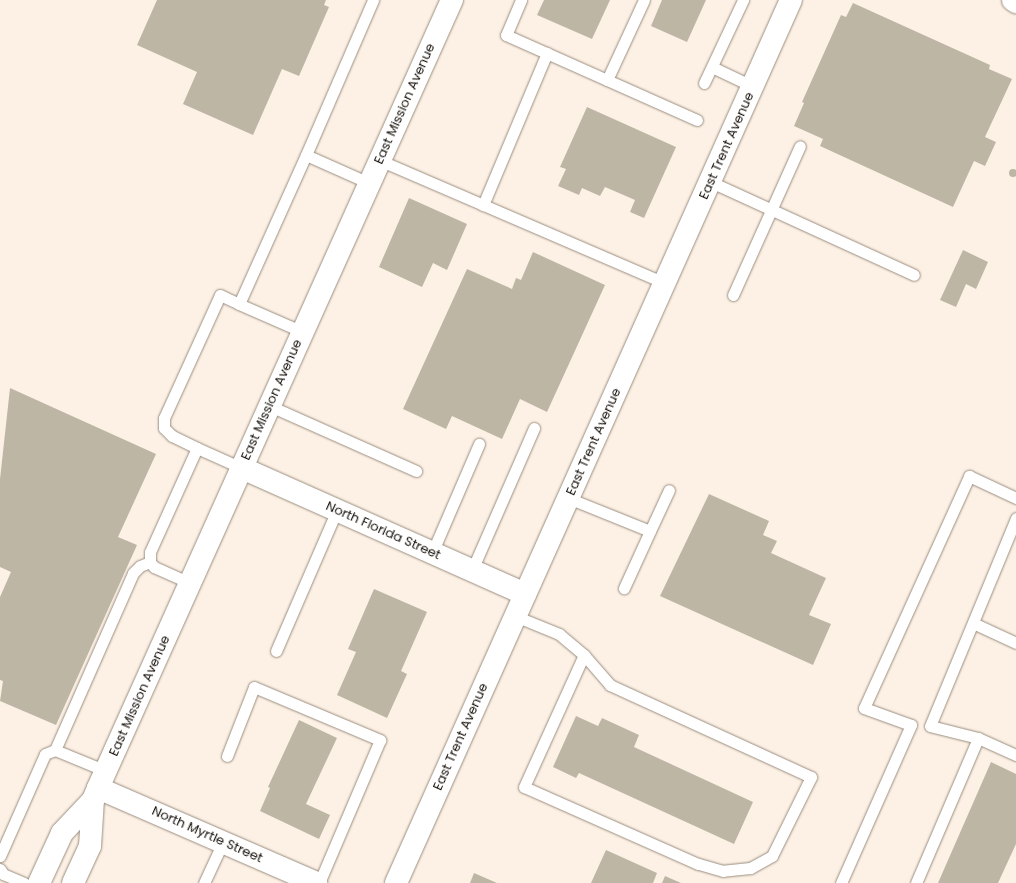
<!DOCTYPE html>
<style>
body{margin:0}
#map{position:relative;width:1016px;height:883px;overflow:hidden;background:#fdf1e6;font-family:Poppins,sans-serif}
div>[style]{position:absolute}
.building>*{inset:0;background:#bdb6a5}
.round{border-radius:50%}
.roads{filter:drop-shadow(0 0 1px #9a8d7f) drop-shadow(0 0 1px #9a8d7f)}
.lane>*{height:11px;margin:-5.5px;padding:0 5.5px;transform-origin:5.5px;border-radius:5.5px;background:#fff}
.street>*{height:22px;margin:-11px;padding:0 11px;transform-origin:11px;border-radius:11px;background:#fff}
.secondary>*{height:22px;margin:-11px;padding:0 11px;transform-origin:11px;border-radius:11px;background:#fff}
.primary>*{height:22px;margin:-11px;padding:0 11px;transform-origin:11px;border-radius:11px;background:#fff}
span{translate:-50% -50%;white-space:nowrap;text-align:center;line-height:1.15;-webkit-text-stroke:3.5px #fff;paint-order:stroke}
.street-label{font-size:13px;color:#17120d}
</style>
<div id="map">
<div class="building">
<div style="clip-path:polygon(157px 0,326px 0,324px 5px,329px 7px,299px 76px,282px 69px,253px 135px,183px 104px,197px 72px,137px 45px)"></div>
<div style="clip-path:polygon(544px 0,610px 0,592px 39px,537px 15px)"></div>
<div style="clip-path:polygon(662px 0,706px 0,687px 42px,651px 26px)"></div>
<div style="clip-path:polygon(853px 3px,990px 65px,989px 69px,1012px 79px,985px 137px,996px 142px,985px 166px,974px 161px,953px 207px,820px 146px,823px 139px,794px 126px,804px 103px,802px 102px,841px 15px,846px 17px)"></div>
<div style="clip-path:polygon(587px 107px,676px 147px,644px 218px,630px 212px,635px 200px,605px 187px,600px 196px,582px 188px,579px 195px,558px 186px,566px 169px,560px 167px)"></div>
<div class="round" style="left:1009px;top:169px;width:8px;height:8px"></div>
<div style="clip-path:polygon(409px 198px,467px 224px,447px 270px,433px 263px,422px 287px,379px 267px)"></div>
<div style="clip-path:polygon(963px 250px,988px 262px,976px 289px,966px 284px,956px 307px,940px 300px)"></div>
<div style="clip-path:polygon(533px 252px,605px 285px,547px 412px,520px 399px,502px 439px,452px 416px,446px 429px,403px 409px,467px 269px,512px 289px,516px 278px,521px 280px)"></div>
<div style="clip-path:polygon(10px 388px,156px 454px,118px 537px,137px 545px,56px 725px,0 701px,3px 681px,0 680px,0 597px,11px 572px,0 567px,0 479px)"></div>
<div style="clip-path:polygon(709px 494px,769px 521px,763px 535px,777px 541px,771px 553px,826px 578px,809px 615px,831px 624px,813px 665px,660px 596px)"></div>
<div style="clip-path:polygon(374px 589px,427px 612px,401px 671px,407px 674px,387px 718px,337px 695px,356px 652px,348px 649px)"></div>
<div style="clip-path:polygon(576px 716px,598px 726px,602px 718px,639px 735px,634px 747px,753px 802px,734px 844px,579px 773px,576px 778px,553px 767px)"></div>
<div style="clip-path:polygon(299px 720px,337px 738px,306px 804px,330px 815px,319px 839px,260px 811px,270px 788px,268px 787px)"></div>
<div style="clip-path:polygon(991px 762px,1016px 774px,1016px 844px,998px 883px,938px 883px)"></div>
<div style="clip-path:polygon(606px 850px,657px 873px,653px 883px,591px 883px)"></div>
<div style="clip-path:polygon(474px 873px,497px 883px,470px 883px)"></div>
<div style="clip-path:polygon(665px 876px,681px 883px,662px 883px)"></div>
</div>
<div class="roads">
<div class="lane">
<div style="left:521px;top:0;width:38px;rotate:113deg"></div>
<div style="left:506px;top:35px;width:209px;rotate:24deg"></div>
<div style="left:712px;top:67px;width:47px;rotate:25.5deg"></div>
<div style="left:607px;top:80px;width:88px;rotate:-65.2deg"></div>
<div style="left:704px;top:83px;width:92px;rotate:-64.8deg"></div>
<div style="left:379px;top:160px;width:311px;rotate:23.3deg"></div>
<div style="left:711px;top:182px;width:223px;rotate:24.6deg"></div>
<div style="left:369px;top:183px;width:69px;rotate:-156deg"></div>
<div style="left:306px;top:155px;width:169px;rotate:-66.6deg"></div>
<div style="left:483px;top:205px;width:165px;rotate:-67.2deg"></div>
<div style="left:733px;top:295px;width:163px;rotate:-65.8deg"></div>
<div style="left:303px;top:332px;width:70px;rotate:-156.4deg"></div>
<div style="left:239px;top:304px;width:163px;rotate:-65.8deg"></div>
<div style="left:270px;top:406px;width:160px;rotate:24deg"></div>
<div style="left:197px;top:448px;width:28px;rotate:-154deg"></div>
<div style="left:172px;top:436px;width:11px;rotate:-135deg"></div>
<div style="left:164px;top:428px;width:10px;rotate:-90deg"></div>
<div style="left:164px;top:418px;width:135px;rotate:-65.5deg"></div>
<div style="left:220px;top:295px;width:21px;rotate:25deg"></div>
<div style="left:568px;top:498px;width:88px;rotate:21.9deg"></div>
<div style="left:650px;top:531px;width:63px;rotate:114.5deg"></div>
<div style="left:650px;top:531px;width:45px;rotate:-65.1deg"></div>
<div style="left:432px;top:553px;width:119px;rotate:-66.7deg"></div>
<div style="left:472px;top:570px;width:155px;rotate:-66.4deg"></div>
<div style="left:190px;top:583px;width:39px;rotate:-156deg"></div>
<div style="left:154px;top:567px;width:6px;rotate:-129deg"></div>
<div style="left:150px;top:562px;width:10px;rotate:-90deg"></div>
<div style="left:150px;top:552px;width:114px;rotate:-65.7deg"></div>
<div style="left:197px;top:448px;width:49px;rotate:24deg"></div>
<div style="left:515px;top:616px;width:48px;rotate:22.2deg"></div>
<div style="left:559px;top:634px;width:33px;rotate:40deg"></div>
<div style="left:584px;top:655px;width:40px;rotate:49deg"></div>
<div style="left:610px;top:685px;width:221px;rotate:24.6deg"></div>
<div style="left:811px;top:777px;width:88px;rotate:116.3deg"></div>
<div style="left:772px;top:856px;width:25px;rotate:151deg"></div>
<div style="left:750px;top:868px;width:27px;rotate:174deg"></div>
<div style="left:723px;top:871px;width:26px;rotate:-164deg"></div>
<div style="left:698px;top:864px;width:190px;rotate:-156.1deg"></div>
<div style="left:524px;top:787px;width:145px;rotate:-65.6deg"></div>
<div style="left:973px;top:623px;width:47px;rotate:24.9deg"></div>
<div style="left:276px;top:651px;width:154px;rotate:-66.6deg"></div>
<div style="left:978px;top:738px;width:49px;rotate:-166deg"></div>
<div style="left:930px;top:726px;width:225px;rotate:-67.5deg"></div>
<div style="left:55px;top:750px;width:193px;rotate:-66.2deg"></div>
<div style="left:133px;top:573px;width:10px;rotate:-45deg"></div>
<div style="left:140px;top:566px;width:11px;rotate:-22deg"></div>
<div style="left:227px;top:756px;width:74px;rotate:-68.6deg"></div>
<div style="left:254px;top:687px;width:137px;rotate:22.8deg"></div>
<div style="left:380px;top:740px;width:155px;rotate:113.1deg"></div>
<div style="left:0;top:856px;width:111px;rotate:-66.2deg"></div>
<div style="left:45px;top:754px;width:11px;rotate:-22deg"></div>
<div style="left:55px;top:750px;width:55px;rotate:22.4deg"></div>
<div style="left:0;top:869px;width:6px;rotate:59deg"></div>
<div style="left:3px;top:874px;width:23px;rotate:23deg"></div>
<div style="left:204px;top:883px;width:45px;rotate:-65.1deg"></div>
<div style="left:841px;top:883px;width:173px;rotate:-66.1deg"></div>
<div style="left:911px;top:725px;width:50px;rotate:-160.1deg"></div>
<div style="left:864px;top:708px;width:255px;rotate:-65.6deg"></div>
<div style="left:969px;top:476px;width:52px;rotate:25.1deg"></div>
<div style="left:916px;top:883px;width:158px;rotate:-66.8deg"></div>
<div style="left:978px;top:738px;width:42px;rotate:24.1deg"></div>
</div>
<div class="street">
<div style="left:242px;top:468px;width:310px;rotate:24deg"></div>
<div style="left:98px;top:788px;width:238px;rotate:23.5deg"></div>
</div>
<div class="secondary">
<div style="left:1013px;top:0;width:4px;rotate:34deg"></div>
</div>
<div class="primary">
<div style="left:39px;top:883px;width:55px;rotate:-65.3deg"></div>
<div style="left:62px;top:833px;width:45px;rotate:-46.8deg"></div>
<div style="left:73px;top:883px;width:41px;rotate:-65.3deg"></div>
<div style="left:90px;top:846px;width:46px;rotate:-86.3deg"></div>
<div style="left:93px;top:800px;width:13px;rotate:-67deg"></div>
<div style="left:98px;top:788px;width:864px;rotate:-65.81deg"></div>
<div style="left:396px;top:883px;width:967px;rotate:-65.9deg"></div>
</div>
</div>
<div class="street-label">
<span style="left:405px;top:104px;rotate:-66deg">East Mission Avenue</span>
<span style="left:727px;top:146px;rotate:-66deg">East Trent Avenue</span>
<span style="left:272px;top:400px;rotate:-66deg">East Mission Avenue</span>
<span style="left:594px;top:442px;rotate:-66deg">East Trent Avenue</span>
<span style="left:383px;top:531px;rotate:24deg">North Florida Street</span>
<span style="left:140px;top:696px;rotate:-66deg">East Mission Avenue</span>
<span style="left:461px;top:737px;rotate:-66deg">East Trent Avenue</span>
<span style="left:207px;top:835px;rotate:24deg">North Myrtle Street</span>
</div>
</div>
